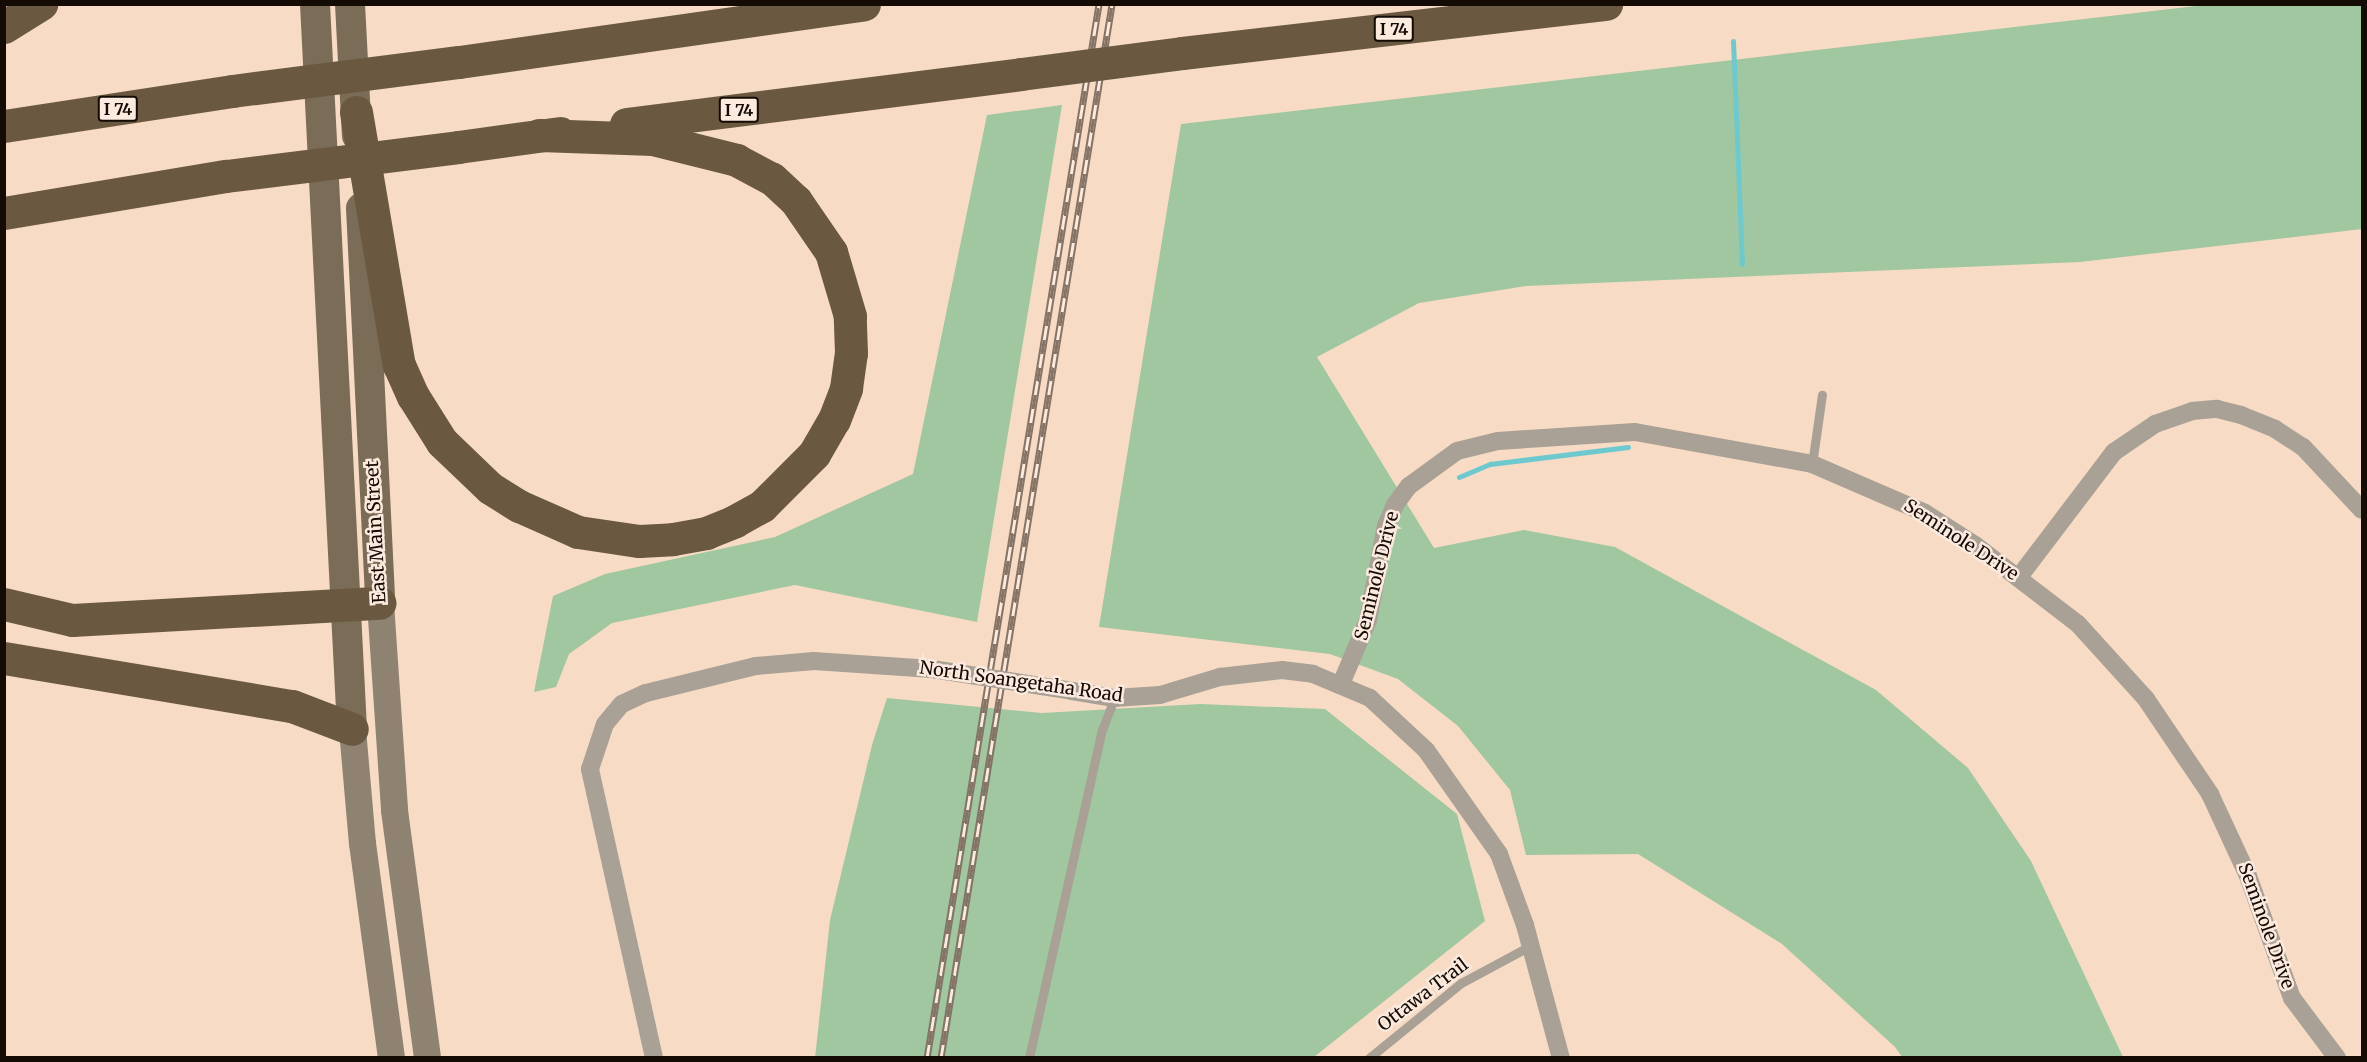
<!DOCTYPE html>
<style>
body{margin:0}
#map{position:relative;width:2367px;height:1062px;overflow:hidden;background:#f7dbc5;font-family:Merriweather,serif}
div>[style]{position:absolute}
.green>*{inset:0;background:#a0c7a0}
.stream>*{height:5px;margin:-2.5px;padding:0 2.5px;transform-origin:2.5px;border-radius:2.5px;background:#6ec9cf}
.lane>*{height:9px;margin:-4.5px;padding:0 4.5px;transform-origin:4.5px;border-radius:4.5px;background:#a9a195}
.street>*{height:18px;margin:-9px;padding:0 9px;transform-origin:9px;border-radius:9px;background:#a9a195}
.secondary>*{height:27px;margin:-13.5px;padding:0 13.5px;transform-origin:13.5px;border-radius:13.5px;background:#8e8271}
.primary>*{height:30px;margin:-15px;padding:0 15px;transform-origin:15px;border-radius:15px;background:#7b6c57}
.highway>*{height:33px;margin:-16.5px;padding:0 16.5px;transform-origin:16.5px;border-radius:16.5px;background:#6a5940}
.rail>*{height:7px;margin-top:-3.5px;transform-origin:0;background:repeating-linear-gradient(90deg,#fbeadd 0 14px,#857365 0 28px);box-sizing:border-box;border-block:2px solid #857365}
.street-bridge>*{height:18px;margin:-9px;padding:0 9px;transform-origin:9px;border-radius:9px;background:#a9a195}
.highway-bridge>*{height:33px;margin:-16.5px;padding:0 16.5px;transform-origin:16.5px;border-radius:16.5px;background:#6a5940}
span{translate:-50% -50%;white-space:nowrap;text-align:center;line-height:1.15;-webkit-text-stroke:5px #fbeadd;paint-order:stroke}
.shield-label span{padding:2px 4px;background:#fbeadd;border:2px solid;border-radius:4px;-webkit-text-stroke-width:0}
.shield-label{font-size:16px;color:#140b05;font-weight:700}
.street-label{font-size:18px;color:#140b05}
.frame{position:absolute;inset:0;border:6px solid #140b05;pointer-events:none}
</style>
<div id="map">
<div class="green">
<div style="clip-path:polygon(2205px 5px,2362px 5px,2362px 229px,2080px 262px,1526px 286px,1419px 303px,1317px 357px,1434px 548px,1524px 530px,1615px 547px,1876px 690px,1968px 768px,2031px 861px,2123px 1057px,1902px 1057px,1895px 1047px,1782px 944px,1638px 854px,1526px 855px,1510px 790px,1458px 726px,1398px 679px,1330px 654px,1099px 627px,1181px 124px)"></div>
<div style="clip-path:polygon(1062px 105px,977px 622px,795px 585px,612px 623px,569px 654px,556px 687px,534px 692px,553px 596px,605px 574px,775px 537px,913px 474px,987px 115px)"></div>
<div style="clip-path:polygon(887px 698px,1042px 713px,1200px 704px,1325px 709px,1457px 814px,1485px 921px,1314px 1057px,815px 1058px,830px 920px,872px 745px)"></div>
</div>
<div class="stream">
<div style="left:1733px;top:41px;width:223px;rotate:87.7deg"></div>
<div style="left:1459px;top:477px;width:34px;rotate:-23deg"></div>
<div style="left:1490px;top:464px;width:139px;rotate:-7deg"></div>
</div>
<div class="lane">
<div style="left:1812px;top:464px;width:70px;rotate:-81.8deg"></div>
<div style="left:1029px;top:1058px;width:336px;rotate:-77.5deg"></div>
<div style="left:1102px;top:730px;width:34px;rotate:-69deg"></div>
<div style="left:1369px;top:1058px;width:119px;rotate:-39.2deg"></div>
<div style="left:1461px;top:983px;width:78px;rotate:-28.2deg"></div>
</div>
<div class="street">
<div style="left:2019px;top:577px;width:157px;rotate:-52.8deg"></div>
<div style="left:2114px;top:452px;width:50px;rotate:-34.3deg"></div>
<div style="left:2155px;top:424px;width:39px;rotate:-19deg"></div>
<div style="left:2192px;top:411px;width:25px;rotate:-5deg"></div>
<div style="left:2217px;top:409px;width:25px;rotate:14deg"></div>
<div style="left:2241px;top:415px;width:37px;rotate:22deg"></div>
<div style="left:2275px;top:429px;width:33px;rotate:33deg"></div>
<div style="left:2303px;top:447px;width:86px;rotate:46.9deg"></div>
<div style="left:1341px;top:684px;width:69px;rotate:-67.1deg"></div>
<div style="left:1368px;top:620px;width:96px;rotate:-79.2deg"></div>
<div style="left:1386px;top:526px;width:23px;rotate:-67deg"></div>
<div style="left:1395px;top:505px;width:24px;rotate:-54deg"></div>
<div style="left:1409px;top:486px;width:59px;rotate:-36.1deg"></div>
<div style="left:1457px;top:451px;width:42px;rotate:-13.7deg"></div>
<div style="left:1498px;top:441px;width:137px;rotate:-3.8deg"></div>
<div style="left:1635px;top:432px;width:180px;rotate:10.2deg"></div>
<div style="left:1812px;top:464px;width:123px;rotate:23.4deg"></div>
<div style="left:1925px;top:513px;width:59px;rotate:32.6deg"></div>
<div style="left:1975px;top:545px;width:130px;rotate:37.5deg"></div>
<div style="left:2078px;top:624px;width:101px;rotate:47.8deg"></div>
<div style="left:2146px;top:699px;width:115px;rotate:56deg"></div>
<div style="left:2210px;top:794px;width:90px;rotate:65.1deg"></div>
<div style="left:2248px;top:876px;width:130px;rotate:70.2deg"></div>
<div style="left:2292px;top:998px;width:75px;rotate:53.1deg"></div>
<div style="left:1072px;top:691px;width:43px;rotate:9.5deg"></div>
<div style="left:1114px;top:698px;width:46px;rotate:-3.7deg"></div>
<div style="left:1160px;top:695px;width:63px;rotate:-16.7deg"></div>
<div style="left:1220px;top:677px;width:62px;rotate:-6.4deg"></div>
<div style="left:1282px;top:670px;width:31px;rotate:7deg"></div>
<div style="left:1313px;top:674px;width:62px;rotate:22.8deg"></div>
<div style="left:1370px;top:698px;width:76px;rotate:42.9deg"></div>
<div style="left:1426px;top:750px;width:127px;rotate:54.9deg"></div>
<div style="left:1499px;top:854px;width:76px;rotate:69.9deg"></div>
<div style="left:1525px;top:925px;width:138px;rotate:74.9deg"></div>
<div style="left:654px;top:1058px;width:296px;rotate:-102.5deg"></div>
<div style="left:590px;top:769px;width:47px;rotate:-71.6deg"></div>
<div style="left:605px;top:724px;width:26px;rotate:-50deg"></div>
<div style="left:622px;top:704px;width:26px;rotate:-25deg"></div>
<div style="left:646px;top:693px;width:113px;rotate:-13.8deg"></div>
<div style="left:756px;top:666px;width:58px;rotate:-4.9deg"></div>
<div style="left:814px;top:661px;width:118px;rotate:3.9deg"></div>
</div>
<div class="secondary">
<div style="left:380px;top:603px;width:207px;rotate:86.1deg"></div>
<div style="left:394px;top:810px;width:250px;rotate:82.4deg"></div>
<div style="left:352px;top:729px;width:114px;rotate:85deg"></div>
<div style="left:362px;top:843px;width:217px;rotate:82.3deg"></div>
</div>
<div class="primary">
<div style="left:315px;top:4px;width:726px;rotate:87.08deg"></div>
<div style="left:350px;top:4px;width:132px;rotate:87deg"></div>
<div style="left:361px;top:208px;width:395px;rotate:87.2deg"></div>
</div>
<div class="highway">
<div style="left:4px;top:27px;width:44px;rotate:-31.9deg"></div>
<div style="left:1182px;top:53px;width:427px;rotate:-6.6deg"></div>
<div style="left:459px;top:62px;width:409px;rotate:-8.1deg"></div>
<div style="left:356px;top:112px;width:257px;rotate:80.4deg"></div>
<div style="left:399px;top:365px;width:34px;rotate:66deg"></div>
<div style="left:413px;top:396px;width:54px;rotate:57.8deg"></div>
<div style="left:442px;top:442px;width:66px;rotate:43.8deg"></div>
<div style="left:490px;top:488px;width:34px;rotate:32deg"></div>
<div style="left:519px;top:506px;width:64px;rotate:23.8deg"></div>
<div style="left:578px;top:532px;width:62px;rotate:8.4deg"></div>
<div style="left:639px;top:541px;width:34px;rotate:-3deg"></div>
<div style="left:673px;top:539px;width:34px;rotate:-10deg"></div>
<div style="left:706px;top:533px;width:31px;rotate:-22deg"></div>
<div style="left:735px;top:521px;width:31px;rotate:-29deg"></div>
<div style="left:762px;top:506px;width:74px;rotate:-45deg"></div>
<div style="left:814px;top:454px;width:39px;rotate:-60deg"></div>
<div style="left:834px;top:420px;width:34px;rotate:-69deg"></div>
<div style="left:846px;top:388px;width:35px;rotate:-82deg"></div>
<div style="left:851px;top:353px;width:37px;rotate:-92deg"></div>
<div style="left:850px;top:316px;width:67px;rotate:-106.5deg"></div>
<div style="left:831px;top:252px;width:62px;rotate:-124.5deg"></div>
<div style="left:796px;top:201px;width:33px;rotate:-137deg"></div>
<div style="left:772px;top:179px;width:40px;rotate:-152deg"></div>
<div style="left:737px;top:160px;width:87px;rotate:-166deg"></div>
<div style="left:653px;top:139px;width:114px;rotate:-178deg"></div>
<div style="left:626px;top:124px;width:398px;rotate:-7.2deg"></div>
<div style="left:4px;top:126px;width:231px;rotate:-8.7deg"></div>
<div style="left:458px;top:147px;width:103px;rotate:-7.8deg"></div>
<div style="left:4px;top:213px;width:225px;rotate:-9.5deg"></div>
<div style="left:4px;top:604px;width:70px;rotate:13.2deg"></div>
<div style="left:72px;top:620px;width:308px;rotate:-3.2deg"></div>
<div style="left:4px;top:658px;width:292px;rotate:9.5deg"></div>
<div style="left:292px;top:706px;width:64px;rotate:21deg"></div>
</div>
<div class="rail">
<div style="left:927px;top:1058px;width:1068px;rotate:-80.73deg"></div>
<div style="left:941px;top:1058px;width:1068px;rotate:-80.78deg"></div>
</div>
<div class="street-bridge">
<div style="left:932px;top:669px;width:142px;rotate:8.9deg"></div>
</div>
<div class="highway-bridge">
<div style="left:1021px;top:74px;width:162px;rotate:-7.4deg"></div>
<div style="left:232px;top:91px;width:229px;rotate:-7.3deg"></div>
<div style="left:226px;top:176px;width:234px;rotate:-7.1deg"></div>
</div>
<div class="shield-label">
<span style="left:1394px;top:29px">I 74</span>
<span style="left:118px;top:109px">I 74</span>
<span style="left:739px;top:110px">I 74</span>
</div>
<div class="street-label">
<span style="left:376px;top:532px;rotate:-93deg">East Main Street</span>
<span style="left:1961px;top:540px;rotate:33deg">Seminole Drive</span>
<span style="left:1377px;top:576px;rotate:-76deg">Seminole Drive</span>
<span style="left:1021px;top:682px;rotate:8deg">North Soangetaha Road</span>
<span style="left:2266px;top:926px;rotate:70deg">Seminole Drive</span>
<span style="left:1423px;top:995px;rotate:-37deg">Ottawa Trail</span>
</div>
<div class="frame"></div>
</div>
